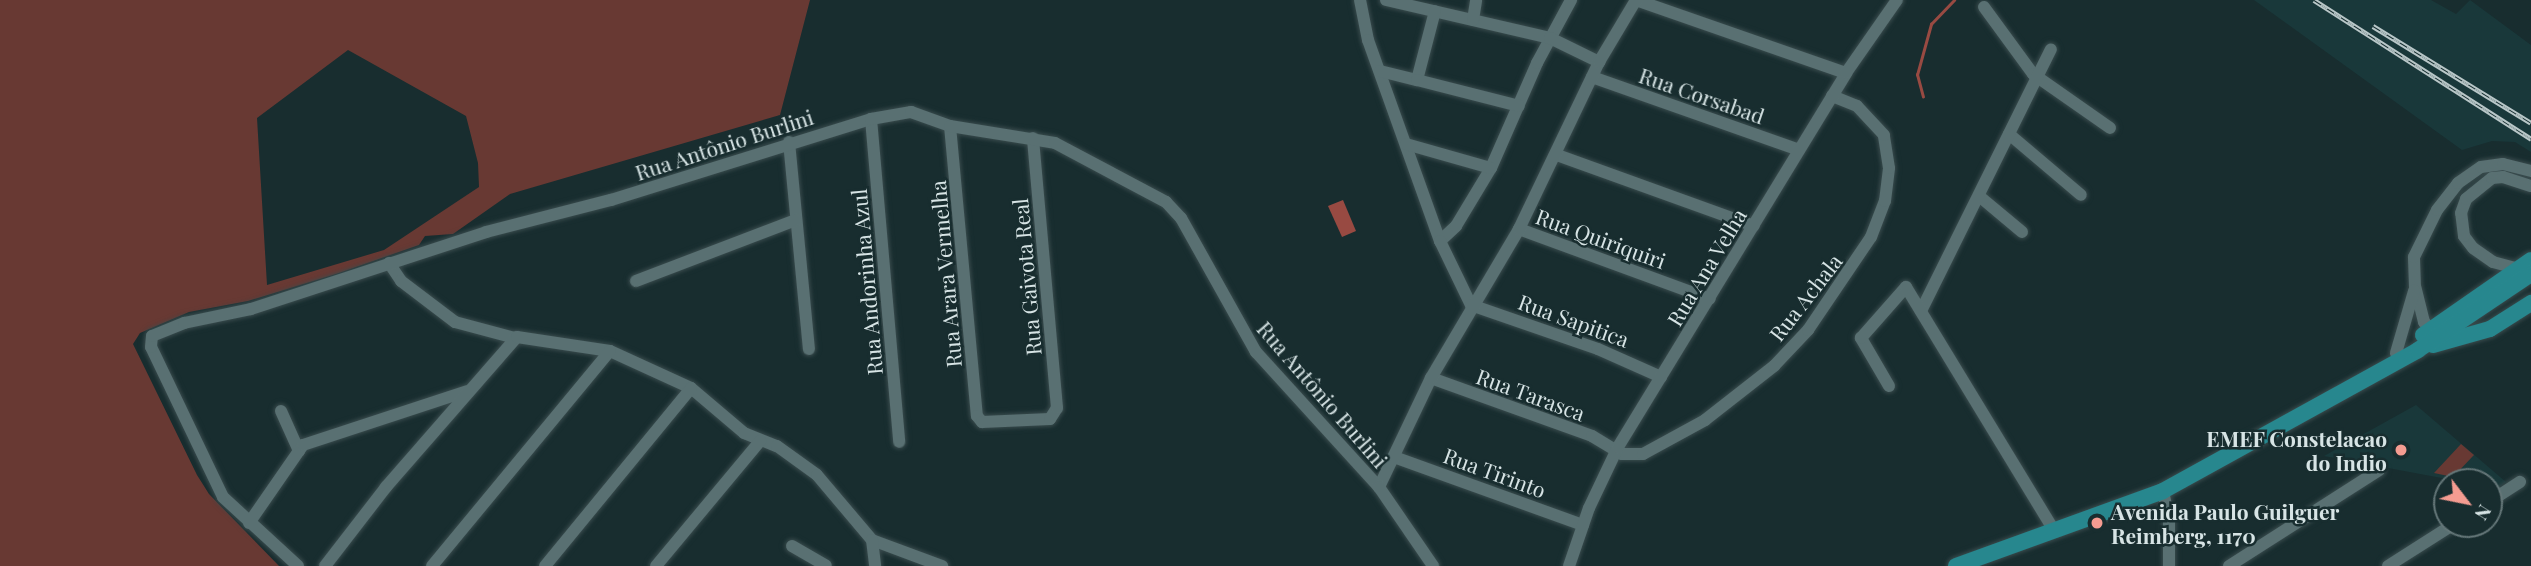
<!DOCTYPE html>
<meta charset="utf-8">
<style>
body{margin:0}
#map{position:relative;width:2531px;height:566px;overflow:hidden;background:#182d2f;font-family:"Playfair Display",serif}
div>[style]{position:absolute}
.built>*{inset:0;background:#19383a}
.green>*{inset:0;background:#683933}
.water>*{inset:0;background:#984a42}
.stream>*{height:2.5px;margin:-1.25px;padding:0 1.25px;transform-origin:1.25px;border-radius:1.25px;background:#984a42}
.roads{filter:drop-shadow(0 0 2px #394b4d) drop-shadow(0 0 2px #394b4d)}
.minor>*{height:12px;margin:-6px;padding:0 6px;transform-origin:6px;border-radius:6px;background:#597072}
.major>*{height:16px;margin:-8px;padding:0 8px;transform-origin:8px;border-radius:8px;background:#27878e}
.rail>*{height:5px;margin-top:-2.5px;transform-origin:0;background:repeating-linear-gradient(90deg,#182d2f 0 8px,#b9c7c8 0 16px);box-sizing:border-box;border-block:2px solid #b9c7c8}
.dots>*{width:19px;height:19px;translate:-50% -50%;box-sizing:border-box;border:4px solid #182d2f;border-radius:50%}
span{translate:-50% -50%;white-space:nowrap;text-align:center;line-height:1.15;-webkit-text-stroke:5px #182d2f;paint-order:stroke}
.street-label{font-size:21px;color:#d7e4e5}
.poi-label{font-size:21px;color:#d7e4e5;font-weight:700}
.right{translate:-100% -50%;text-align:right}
.left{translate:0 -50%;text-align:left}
.north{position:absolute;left:2433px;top:468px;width:70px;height:70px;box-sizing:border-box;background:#182d2f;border:2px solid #647678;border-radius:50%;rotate:122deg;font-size:19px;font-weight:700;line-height:28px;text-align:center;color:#d7e4e5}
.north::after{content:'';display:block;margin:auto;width:24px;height:32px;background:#f59c91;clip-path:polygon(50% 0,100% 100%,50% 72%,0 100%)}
</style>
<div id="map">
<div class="built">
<div style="clip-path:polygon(2254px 0,2431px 0,2456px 14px,2470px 0,2531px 45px,2531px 152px,2515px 142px,2492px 141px,2462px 150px)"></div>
<div style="clip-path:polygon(2416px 405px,2506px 482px,2498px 488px,2489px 487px,2489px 482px,2463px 482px,2324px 456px)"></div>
</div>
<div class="green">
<div style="clip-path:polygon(evenodd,0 0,810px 0,780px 115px,510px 194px,453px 234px,425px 236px,419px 245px,336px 274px,248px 301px,189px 312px,140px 333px,133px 344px,197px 475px,209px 494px,279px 566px,0 566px,0 0,348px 50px,466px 116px,478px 163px,479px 187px,384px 250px,267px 285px,257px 118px,348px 50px)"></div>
<div style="clip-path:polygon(2461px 444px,2474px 455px,2453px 477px,2434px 473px)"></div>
</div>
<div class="water">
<div style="clip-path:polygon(1343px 200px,1356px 231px,1342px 237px,1328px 206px)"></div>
</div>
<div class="stream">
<div style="left:1923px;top:97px;width:23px;rotate:-105deg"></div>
<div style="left:1917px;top:75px;width:53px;rotate:-74.6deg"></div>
<div style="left:1931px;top:24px;width:33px;rotate:-46deg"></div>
</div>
<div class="roads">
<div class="minor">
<div style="left:1360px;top:0;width:41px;rotate:78.7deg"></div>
<div style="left:1368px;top:40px;width:214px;rotate:70.3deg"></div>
<div style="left:1440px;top:241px;width:22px;rotate:-43deg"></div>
<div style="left:1456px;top:226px;width:68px;rotate:-58.9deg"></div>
<div style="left:1491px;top:168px;width:115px;rotate:-66.3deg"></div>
<div style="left:1537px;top:63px;width:72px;rotate:-61.6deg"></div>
<div style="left:1386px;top:0;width:168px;rotate:13deg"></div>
<div style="left:1550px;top:38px;width:55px;rotate:26.1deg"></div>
<div style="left:1636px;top:0;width:222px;rotate:19.2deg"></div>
<div style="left:1984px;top:7px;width:83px;rotate:53.8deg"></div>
<div style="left:2033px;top:74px;width:94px;rotate:35deg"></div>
<div style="left:1473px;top:20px;width:20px;rotate:-81deg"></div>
<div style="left:1380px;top:71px;width:38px;rotate:14deg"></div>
<div style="left:1417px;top:80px;width:71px;rotate:-75.4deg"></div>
<div style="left:1592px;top:77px;width:219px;rotate:19.4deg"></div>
<div style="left:1417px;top:80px;width:105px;rotate:14.3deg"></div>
<div style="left:871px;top:119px;width:324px;rotate:85deg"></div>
<div style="left:950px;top:126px;width:291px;rotate:84.7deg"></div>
<div style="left:977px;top:416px;width:8px;rotate:50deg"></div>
<div style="left:982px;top:422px;width:68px;rotate:-2.5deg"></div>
<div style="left:1050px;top:419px;width:13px;rotate:-58deg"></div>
<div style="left:1057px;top:408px;width:271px;rotate:-95.1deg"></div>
<div style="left:2009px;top:134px;width:94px;rotate:40.3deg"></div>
<div style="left:789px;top:142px;width:208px;rotate:84.5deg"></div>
<div style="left:1406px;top:144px;width:88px;rotate:15.8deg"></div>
<div style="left:1557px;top:155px;width:209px;rotate:19.8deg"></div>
<div style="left:1979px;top:196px;width:56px;rotate:39.9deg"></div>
<div style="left:1519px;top:229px;width:203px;rotate:20.1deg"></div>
<div style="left:1440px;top:241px;width:71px;rotate:64.2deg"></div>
<div style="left:1471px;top:305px;width:134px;rotate:19.1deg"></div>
<div style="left:1598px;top:349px;width:69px;rotate:24deg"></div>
<div style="left:389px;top:263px;width:22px;rotate:56deg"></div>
<div style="left:401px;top:281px;width:68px;rotate:37.2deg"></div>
<div style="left:455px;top:322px;width:62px;rotate:14.9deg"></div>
<div style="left:2519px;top:269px;width:27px;rotate:-165deg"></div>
<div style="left:2493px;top:262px;width:24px;rotate:-145deg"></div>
<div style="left:2473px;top:248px;width:15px;rotate:-127deg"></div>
<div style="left:2464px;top:236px;width:23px;rotate:-97deg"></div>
<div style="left:2461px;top:213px;width:15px;rotate:-70deg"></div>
<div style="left:2466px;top:199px;width:33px;rotate:-39deg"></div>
<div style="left:2492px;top:178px;width:11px;rotate:-5deg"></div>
<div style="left:2503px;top:177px;width:29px;rotate:18deg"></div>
<div style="left:636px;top:281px;width:171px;rotate:-20.9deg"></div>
<div style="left:1921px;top:311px;width:292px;rotate:-63.6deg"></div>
<div style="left:2431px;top:329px;width:10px;rotate:-135deg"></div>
<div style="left:2424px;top:322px;width:36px;rotate:-104deg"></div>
<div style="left:2415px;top:287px;width:30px;rotate:-92deg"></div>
<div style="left:2414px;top:257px;width:52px;rotate:-63.9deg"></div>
<div style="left:2437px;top:210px;width:34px;rotate:-52deg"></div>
<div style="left:2458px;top:183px;width:28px;rotate:-35deg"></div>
<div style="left:2481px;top:167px;width:22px;rotate:-8deg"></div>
<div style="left:2503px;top:164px;width:29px;rotate:14deg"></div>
<div style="left:2396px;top:353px;width:65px;rotate:-73.8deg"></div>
<div style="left:1431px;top:378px;width:171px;rotate:19.8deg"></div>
<div style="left:1592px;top:436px;width:35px;rotate:31deg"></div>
<div style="left:1622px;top:454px;width:21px"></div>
<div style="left:1643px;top:454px;width:71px;rotate:-28.7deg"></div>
<div style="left:1705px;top:420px;width:88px;rotate:-38deg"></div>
<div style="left:1774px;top:366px;width:50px;rotate:-46.6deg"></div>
<div style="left:1808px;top:330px;width:112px;rotate:-55.9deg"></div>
<div style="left:1871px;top:237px;width:39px;rotate:-69deg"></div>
<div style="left:1885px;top:201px;width:33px;rotate:-83deg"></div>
<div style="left:1889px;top:168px;width:33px;rotate:-99deg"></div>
<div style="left:1884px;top:135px;width:40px;rotate:-133deg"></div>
<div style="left:1857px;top:106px;width:27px;rotate:-158deg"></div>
<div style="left:1889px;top:386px;width:56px;rotate:-120.3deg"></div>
<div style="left:1861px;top:338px;width:68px;rotate:-48.6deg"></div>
<div style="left:1906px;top:287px;width:285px;rotate:58.7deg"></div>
<div style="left:281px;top:411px;width:44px;rotate:65.8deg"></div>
<div style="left:1394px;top:457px;width:201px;rotate:19.8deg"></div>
<div style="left:1379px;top:487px;width:121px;rotate:-64.5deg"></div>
<div style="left:1431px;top:378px;width:173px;rotate:-59.4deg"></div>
<div style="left:1519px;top:229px;width:185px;rotate:-64.4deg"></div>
<div style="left:1599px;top:62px;width:72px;rotate:-59.2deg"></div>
<div style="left:2163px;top:491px;width:29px;rotate:78deg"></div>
<div style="left:2169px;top:519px;width:47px;rotate:90deg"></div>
<div style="left:2489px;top:502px;width:37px;rotate:-33deg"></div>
<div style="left:249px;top:523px;width:95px;rotate:-55.3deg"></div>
<div style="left:303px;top:445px;width:173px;rotate:-18.2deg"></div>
<div style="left:872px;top:540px;width:75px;rotate:20.4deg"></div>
<div style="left:792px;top:546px;width:39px;rotate:30deg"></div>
<div style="left:298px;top:566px;width:102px;rotate:-137.4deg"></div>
<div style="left:223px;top:497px;width:166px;rotate:-115.6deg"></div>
<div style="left:151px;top:347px;width:11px;rotate:-85deg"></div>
<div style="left:152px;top:336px;width:35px;rotate:-22deg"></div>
<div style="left:184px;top:323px;width:68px;rotate:-11.8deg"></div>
<div style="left:251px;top:309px;width:247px;rotate:-18.1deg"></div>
<div style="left:486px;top:232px;width:129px;rotate:-14.4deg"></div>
<div style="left:611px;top:200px;width:272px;rotate:-17.3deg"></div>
<div style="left:871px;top:119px;width:41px;rotate:-9.9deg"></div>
<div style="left:911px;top:112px;width:41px;rotate:19.7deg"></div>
<div style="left:950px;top:126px;width:106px;rotate:9.2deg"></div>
<div style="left:1055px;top:143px;width:126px;rotate:28deg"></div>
<div style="left:1166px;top:202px;width:22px;rotate:47deg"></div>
<div style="left:1181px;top:218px;width:154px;rotate:60.8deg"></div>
<div style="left:1256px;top:352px;width:183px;rotate:47.7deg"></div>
<div style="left:1379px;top:487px;width:96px;rotate:55.6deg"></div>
<div style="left:325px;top:566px;width:100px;rotate:-52.3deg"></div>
<div style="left:386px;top:487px;width:199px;rotate:-48.9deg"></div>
<div style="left:517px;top:337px;width:94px;rotate:8.6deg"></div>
<div style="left:610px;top:351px;width:89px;rotate:24.6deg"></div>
<div style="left:691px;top:388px;width:70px;rotate:40.3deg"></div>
<div style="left:744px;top:433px;width:35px;rotate:22deg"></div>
<div style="left:777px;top:446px;width:49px;rotate:35.9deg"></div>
<div style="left:817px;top:475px;width:85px;rotate:49.8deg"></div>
<div style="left:872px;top:540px;width:26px;rotate:83deg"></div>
<div style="left:432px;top:566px;width:279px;rotate:-50.4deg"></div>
<div style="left:545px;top:566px;width:230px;rotate:-50.6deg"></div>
<div style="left:656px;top:566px;width:163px;rotate:-50.2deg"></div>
<div style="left:1569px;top:566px;width:61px;rotate:-71deg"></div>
<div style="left:1589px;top:508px;width:68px;rotate:-64.6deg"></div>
<div style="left:1618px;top:447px;width:438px;rotate:-58.6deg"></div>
<div style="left:1846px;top:73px;width:89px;rotate:-55.1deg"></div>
<div style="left:2229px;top:566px;width:178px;rotate:-32.6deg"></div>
<div style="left:2388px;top:566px;width:78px;rotate:-32.5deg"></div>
</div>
<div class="major">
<div style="left:2423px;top:335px;width:131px;rotate:-34.8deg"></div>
<div style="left:2433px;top:345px;width:59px;rotate:-15.7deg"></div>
<div style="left:2490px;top:329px;width:49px;rotate:-32.4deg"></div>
<div style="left:1956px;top:566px;width:220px;rotate:-19.9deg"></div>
<div style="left:2163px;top:491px;width:291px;rotate:-28.9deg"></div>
<div style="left:2418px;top:350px;width:136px;rotate:-33.9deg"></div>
</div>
</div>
<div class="rail">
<div style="left:2314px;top:0;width:258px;rotate:32.6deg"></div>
<div style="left:2373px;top:26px;width:185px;rotate:31.5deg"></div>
</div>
<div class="dots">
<div style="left:2401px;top:450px;background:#f59c91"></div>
<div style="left:2097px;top:523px;background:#f59c91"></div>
</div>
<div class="street-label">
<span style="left:1702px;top:95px;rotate:19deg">Rua Corsabad</span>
<span style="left:724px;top:144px;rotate:-18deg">Rua Antônio Burlini</span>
<span style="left:1601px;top:238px;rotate:20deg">Rua Quiriquiri</span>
<span style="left:1706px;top:267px;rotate:-59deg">Rua Ana Velha</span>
<span style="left:945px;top:274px;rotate:-95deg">Rua Arara Vermelha</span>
<span style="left:1026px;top:277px;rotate:-95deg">Rua Gaivota Real</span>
<span style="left:866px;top:282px;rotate:-95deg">Rua Andorinha Azul</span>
<span style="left:1805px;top:297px;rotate:-52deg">Rua Achala</span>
<span style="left:1574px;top:320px;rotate:20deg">Rua Sapitica</span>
<span style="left:1323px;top:394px;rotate:49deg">Rua Antônio Burlini</span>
<span style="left:1531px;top:394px;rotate:20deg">Rua Tarasca</span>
<span style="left:1495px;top:472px;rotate:20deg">Rua Tirinto</span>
</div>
<div class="poi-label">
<span class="right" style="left:2387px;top:450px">EMEF Constelacao<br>do Indio</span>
<span class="left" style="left:2111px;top:523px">Avenida Paulo Guilguer<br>Reimberg, 1170</span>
</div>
<div class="north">N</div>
</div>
